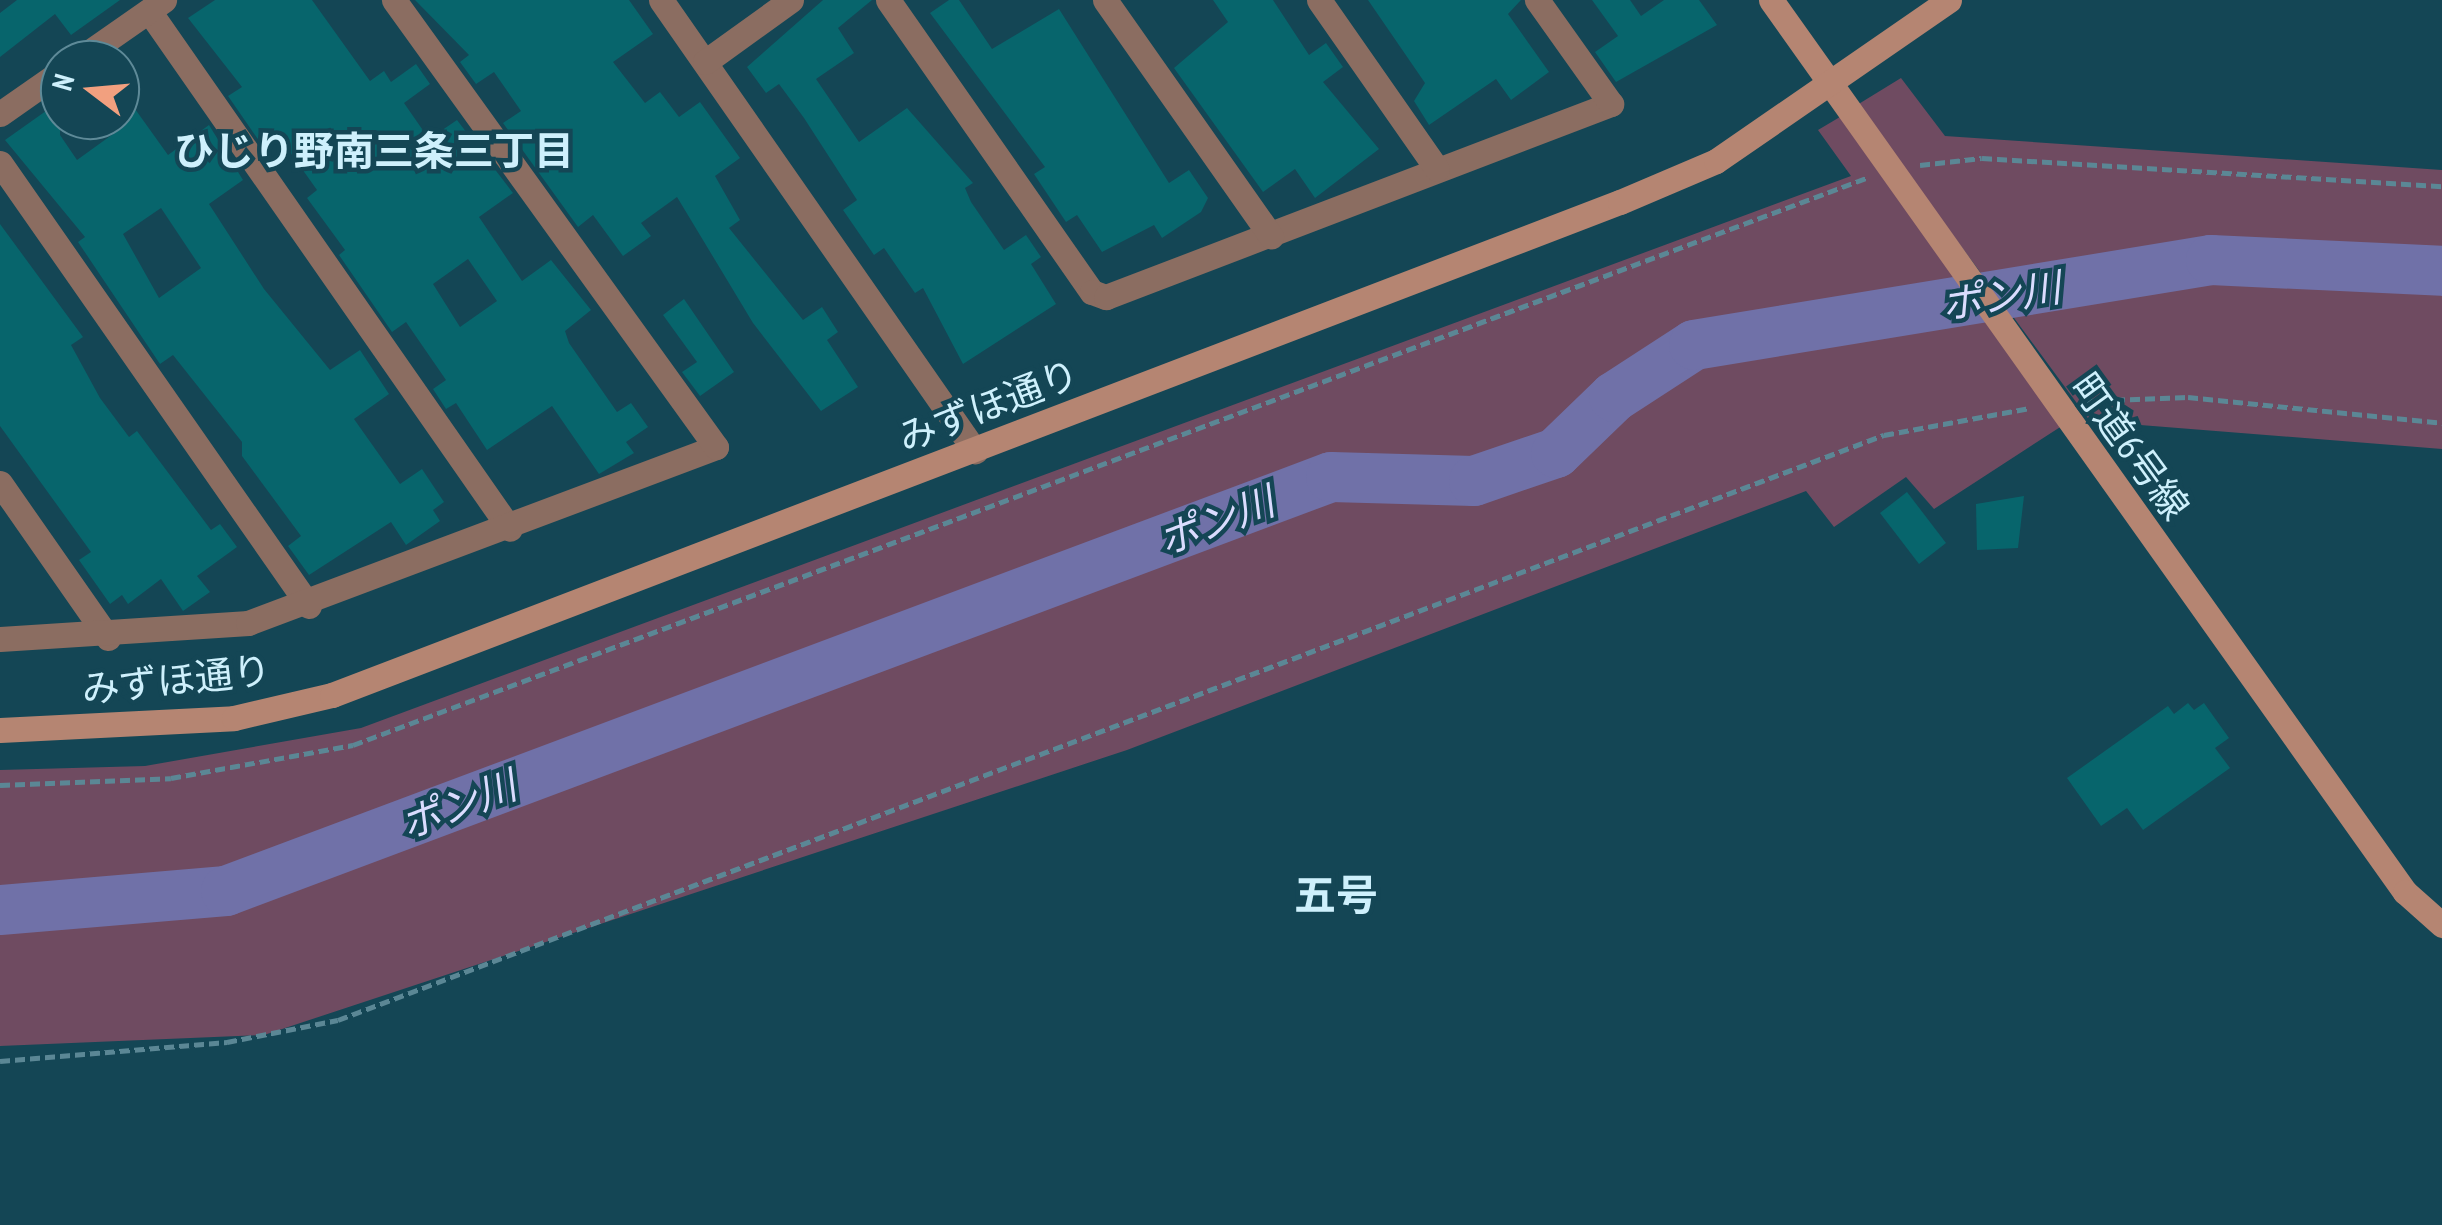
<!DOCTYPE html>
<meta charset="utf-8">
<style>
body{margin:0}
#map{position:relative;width:2442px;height:1225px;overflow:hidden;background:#144655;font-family:"PT Sans Narrow","Noto Sans JP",sans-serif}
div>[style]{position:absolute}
.green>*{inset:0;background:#6f4b61}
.river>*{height:50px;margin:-25px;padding:0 25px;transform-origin:25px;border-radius:25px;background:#7071a8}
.building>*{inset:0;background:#07656c}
.path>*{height:5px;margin-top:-2.5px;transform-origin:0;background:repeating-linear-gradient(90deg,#5b8795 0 10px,transparent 0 15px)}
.street>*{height:25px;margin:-12.5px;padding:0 12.5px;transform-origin:12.5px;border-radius:12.5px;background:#8b6d61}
.secondary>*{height:25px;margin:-12.5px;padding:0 12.5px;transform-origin:12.5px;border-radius:12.5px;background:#b58572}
span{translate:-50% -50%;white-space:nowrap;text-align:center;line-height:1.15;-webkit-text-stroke:9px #144655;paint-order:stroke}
.street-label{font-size:38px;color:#cef0fc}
.neighbourhood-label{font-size:40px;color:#cef0fc;font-weight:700}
.water-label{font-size:40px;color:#dadcfe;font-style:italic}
.quarter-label{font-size:42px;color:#cef0fc;font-weight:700}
.north{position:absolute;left:40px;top:40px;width:100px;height:100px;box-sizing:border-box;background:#144655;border:2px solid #5e8a98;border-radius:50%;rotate:286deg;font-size:28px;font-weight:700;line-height:40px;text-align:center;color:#cef0fc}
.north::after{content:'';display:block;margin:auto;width:35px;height:45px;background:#f2a07f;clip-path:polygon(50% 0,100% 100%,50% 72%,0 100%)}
</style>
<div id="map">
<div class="green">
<div style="clip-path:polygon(1901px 78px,1945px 136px,2442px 170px,2442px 449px,2090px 421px,1857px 105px)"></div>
<div style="clip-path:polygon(1850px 111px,2068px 422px,1934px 509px,1906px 477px,1834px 527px,1806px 491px,1127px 750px,264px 1035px,0 1046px,0 770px,145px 766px,361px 728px,1851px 176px,1818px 130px)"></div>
</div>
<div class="river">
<div style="left:0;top:910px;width:227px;rotate:-4.8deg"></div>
<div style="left:226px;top:891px;width:1180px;rotate:-20.54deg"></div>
<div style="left:1331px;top:477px;width:143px;rotate:1.6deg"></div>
<div style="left:1474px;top:481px;width:87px;rotate:-18.9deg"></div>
<div style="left:1556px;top:453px;width:81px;rotate:-44deg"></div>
<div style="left:1614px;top:397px;width:95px;rotate:-33deg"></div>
<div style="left:1694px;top:345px;width:524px;rotate:-9.34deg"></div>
<div style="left:2211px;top:260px;width:231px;rotate:2.7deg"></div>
</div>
<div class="building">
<div style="clip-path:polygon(17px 0,120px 0,71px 35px,55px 14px,0 57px,0 13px)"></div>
<div style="clip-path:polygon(evenodd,215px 0,312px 0,370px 81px,384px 71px,391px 82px,416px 64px,430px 84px,404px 103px,429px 139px,457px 120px,513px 193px,479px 217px,522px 281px,551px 260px,591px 310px,565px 331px,569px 343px,617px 412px,631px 403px,648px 427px,626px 442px,634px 453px,599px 474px,552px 406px,487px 450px,456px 403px,446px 409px,433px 389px,446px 380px,406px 322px,392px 332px,339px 255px,345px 250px,307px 198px,317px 190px,280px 138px,264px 148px,228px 96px,242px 87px,188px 18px,215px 0,468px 259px,497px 301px,460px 327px,433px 284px,468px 259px)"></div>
<div style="clip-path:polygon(415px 0,629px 0,653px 34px,613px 62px,645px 103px,660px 92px,679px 117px,700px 102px,740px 158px,715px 176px,740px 220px,729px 228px,803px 320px,822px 307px,838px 332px,827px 340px,858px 387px,821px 411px,753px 323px,677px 197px,641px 223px,651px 236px,623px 256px,593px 215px,578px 227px,503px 123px,521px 111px,494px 72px,476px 84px,460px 62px,469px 55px)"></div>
<div style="clip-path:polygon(823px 0,872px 0,838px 28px,854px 53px,816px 79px,859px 142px,907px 108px,973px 183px,965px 188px,971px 202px,1004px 250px,1026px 235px,1041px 257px,1031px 264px,1056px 304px,963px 364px,923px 288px,915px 293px,884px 248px,874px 255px,843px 210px,857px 200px,804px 118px,779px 84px,766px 93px,747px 67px)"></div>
<div style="clip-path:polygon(949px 0,959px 0,992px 49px,1059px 9px,1169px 183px,1189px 170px,1208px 198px,1201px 212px,1162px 238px,1154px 225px,1102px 252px,1077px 215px,1066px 222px,1034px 174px,1045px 167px,930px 13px)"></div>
<div style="clip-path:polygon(1213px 0,1273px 0,1309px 55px,1326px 43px,1343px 67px,1323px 82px,1379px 149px,1315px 198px,1295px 169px,1263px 192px,1174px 68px,1228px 22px)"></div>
<div style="clip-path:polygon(1368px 0,1521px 0,1508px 14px,1549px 72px,1511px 100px,1496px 79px,1429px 125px,1414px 101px,1425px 83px)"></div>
<div style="clip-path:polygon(1592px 0,1630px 0,1641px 16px,1664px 0,1699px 0,1717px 25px,1616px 82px,1595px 52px,1618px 36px)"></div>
<div style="clip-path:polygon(evenodd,120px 88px,168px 155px,209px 125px,243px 180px,209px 204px,264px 289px,330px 370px,360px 350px,389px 394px,354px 419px,400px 484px,422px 469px,444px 502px,433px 510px,440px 521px,406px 545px,391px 522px,309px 575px,288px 546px,301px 536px,242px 456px,242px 442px,173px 355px,160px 364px,78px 242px,85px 237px,5px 140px,60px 101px,60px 135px,77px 160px,120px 129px,120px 88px,161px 208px,201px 268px,159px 298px,123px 234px,161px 208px)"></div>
<div style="clip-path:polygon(0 224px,83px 337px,71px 345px,100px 398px,129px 437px,137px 431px,211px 530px,220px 524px,237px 547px,197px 576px,210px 592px,183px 611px,161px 579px,128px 604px,122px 595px,110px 604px,79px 560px,91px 552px,0 426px)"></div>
<div style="clip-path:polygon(684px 299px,734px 372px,700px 396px,682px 372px,697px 362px,663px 315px)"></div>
<div style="clip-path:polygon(1907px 492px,1946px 543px,1919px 564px,1880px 513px)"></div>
<div style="clip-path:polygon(2024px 496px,2018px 548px,1977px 550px,1976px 504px)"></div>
<div style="clip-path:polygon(2188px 703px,2194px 710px,2204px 703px,2229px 738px,2215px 748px,2230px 768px,2143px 830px,2127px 808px,2101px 826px,2067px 778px,2168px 706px,2174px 714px)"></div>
</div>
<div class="path">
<div style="left:1920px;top:165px;width:62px;rotate:-6.4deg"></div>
<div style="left:1982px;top:158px;width:461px;rotate:3.5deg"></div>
<div style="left:2085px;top:401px;width:103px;rotate:-2.2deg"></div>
<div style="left:2188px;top:397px;width:255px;rotate:5.8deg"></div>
<div style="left:0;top:785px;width:171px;rotate:-2.3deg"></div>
<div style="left:171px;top:778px;width:185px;rotate:-10.3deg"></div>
<div style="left:353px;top:745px;width:1616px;rotate:-20.54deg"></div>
<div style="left:0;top:1061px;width:228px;rotate:-4.8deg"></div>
<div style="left:227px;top:1042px;width:113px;rotate:-11.2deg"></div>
<div style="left:338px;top:1020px;width:1653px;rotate:-20.73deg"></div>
<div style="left:1884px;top:435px;width:147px;rotate:-10.5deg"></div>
</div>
<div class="street">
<div style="left:661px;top:0;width:550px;rotate:55.15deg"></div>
<div style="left:888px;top:0;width:356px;rotate:55.1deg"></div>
<div style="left:1092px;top:292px;width:15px;rotate:20deg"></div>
<div style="left:1106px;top:297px;width:541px;rotate:-20.92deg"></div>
<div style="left:1611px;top:104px;width:128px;rotate:-125.4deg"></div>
<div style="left:1105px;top:0;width:289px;rotate:54.9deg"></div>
<div style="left:1319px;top:0;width:206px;rotate:55.1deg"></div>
<div style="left:149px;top:11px;width:631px;rotate:55.13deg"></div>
<div style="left:78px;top:60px;width:105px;rotate:-34.9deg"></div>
<div style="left:705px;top:62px;width:106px;rotate:-35.8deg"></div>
<div style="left:0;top:114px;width:73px;rotate:-35deg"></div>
<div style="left:0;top:163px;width:540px;rotate:55.1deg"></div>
<div style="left:0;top:483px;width:189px;rotate:55.1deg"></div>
<div style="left:0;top:639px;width:249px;rotate:-3.7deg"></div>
<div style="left:248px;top:623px;width:500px;rotate:-20.6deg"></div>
<div style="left:716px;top:447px;width:551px;rotate:-125.77deg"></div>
</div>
<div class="secondary">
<div style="left:1771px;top:0;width:1094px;rotate:54.6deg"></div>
<div style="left:2405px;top:892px;width:50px;rotate:41.7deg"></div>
<div style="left:0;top:730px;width:234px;rotate:-2.9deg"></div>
<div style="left:234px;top:718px;width:101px;rotate:-13.2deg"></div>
<div style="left:332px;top:695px;width:1379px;rotate:-20.95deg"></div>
<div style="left:1620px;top:202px;width:104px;rotate:-23.1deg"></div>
<div style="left:1716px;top:161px;width:283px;rotate:-34.6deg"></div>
</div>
<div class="street-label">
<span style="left:988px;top:405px;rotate:-21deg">みずほ通り</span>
<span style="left:2131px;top:446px;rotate:54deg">町道6号線</span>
<span style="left:176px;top:679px;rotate:-6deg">みずほ通り</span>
</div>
<div class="neighbourhood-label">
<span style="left:374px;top:150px">ひじり野南三条三丁目</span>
</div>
<div class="water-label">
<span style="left:2001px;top:295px;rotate:-9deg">ポン川</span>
<span style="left:1216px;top:520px;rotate:-21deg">ポン川</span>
<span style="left:458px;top:804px;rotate:-21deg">ポン川</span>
</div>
<div class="quarter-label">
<span style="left:1336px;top:895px">五号</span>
</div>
<div class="north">N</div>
</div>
